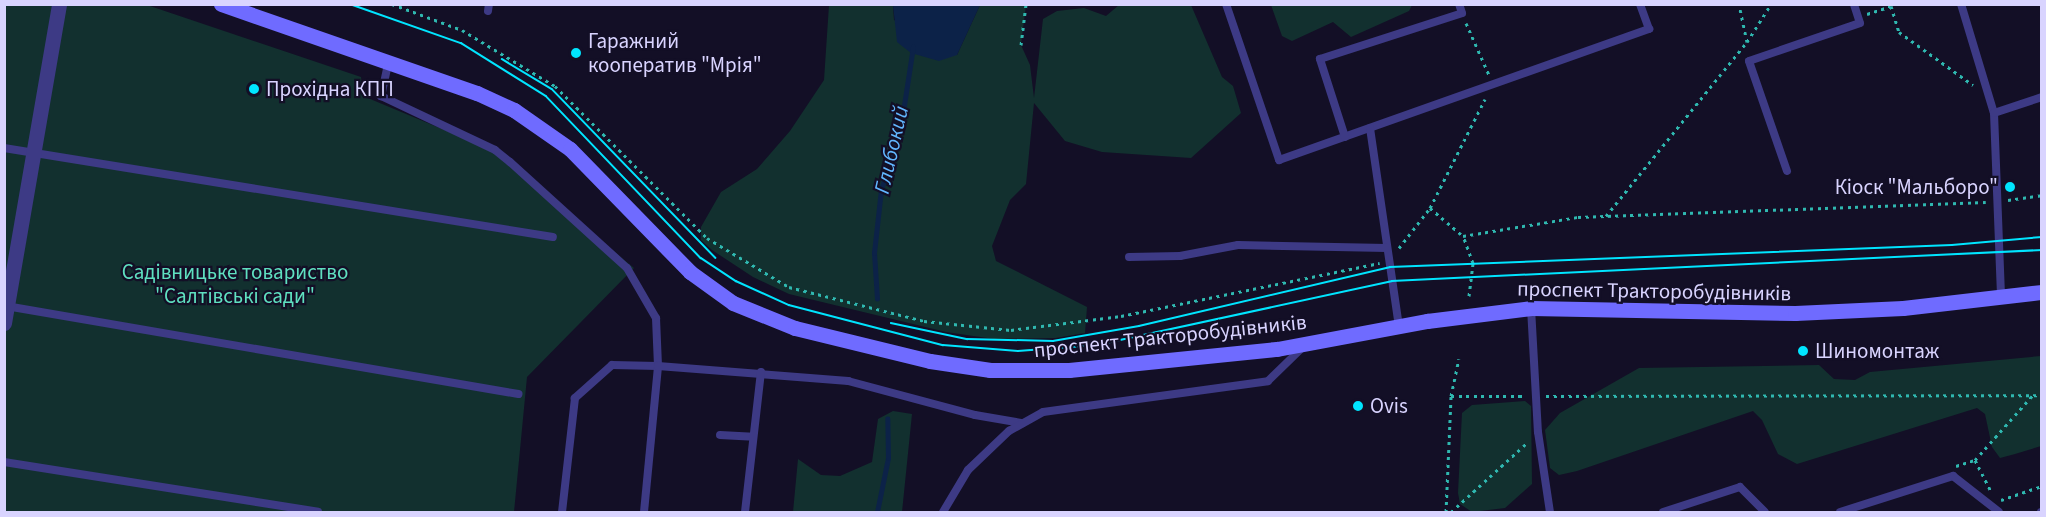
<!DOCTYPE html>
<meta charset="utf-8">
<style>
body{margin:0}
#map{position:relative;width:2046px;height:517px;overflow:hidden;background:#130f26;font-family:"Source Sans 3",sans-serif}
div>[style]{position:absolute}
.green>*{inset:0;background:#12302f}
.water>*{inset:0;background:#0c2248}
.stream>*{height:4.5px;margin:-2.25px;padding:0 2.25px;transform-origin:2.25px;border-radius:2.25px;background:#0c2248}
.path>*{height:3px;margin-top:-1.5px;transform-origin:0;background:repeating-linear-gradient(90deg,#2fb8b0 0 3px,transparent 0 7.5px)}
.service>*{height:8px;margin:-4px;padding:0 4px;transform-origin:4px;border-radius:4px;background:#3d3a85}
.minor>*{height:15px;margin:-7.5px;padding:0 7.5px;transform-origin:7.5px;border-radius:7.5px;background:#3d3a85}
.secondary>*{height:15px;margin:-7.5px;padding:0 7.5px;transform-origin:7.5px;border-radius:7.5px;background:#6f6bff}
.tram>*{height:1.5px;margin:-0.75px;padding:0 0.75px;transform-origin:0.75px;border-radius:0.75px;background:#00e5ff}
.dots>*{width:16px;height:16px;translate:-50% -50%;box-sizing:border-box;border:3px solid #130f26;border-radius:50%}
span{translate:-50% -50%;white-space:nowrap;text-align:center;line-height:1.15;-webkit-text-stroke:4.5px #130f26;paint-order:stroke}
.poi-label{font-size:21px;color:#d9d4ff}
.left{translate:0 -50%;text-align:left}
.right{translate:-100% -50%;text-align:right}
.park-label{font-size:21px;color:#5fe0c0}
.street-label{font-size:21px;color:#d9d4ff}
.water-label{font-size:22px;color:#62b6ff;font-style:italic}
.frame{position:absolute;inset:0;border:6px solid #d9d4ff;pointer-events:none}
</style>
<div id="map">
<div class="green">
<div style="clip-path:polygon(4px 5px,147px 5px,361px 77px,363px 96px,490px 149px,634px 268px,527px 377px,514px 512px,5px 512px)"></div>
<div style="clip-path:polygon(829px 5px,893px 5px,894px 20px,957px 55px,980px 5px,1026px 5px,1021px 45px,1030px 65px,1034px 98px,1043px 19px,1057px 11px,1084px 8px,1106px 16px,1119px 5px,1191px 5px,1222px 77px,1233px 86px,1241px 113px,1191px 158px,1102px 152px,1065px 141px,1034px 103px,1026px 184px,1010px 200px,992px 246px,996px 261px,1087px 307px,1085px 333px,1056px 338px,994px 339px,946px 332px,789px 294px,753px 277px,712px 250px,701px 240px,701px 227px,721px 192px,757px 169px,790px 131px,824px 80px)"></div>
<div style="clip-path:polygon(1271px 5px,1271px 4px,1412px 5px,1409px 11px,1351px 37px,1333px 22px,1292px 41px,1282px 36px)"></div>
<div style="clip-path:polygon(2041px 356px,2041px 446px,2015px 454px,2000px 458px,1992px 447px,1985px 414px,1977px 408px,1797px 464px,1778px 454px,1762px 420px,1753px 411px,1577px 471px,1559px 475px,1550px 468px,1545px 430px,1560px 413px,1639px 368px,1819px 365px,1834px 379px,1855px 380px,1870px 372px)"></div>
<div style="clip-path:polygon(1525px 401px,1531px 406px,1532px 484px,1505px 508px,1472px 512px,1460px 504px,1458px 493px,1462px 413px,1472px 405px)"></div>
<div style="clip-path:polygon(893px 411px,912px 414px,902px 512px,793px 512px,798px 459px,821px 475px,840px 476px,872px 462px,878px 419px)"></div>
</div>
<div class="water">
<div style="clip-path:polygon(893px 5px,893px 4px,980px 5px,957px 55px,939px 61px,911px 53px,897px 42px)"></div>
</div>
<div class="stream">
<div style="left:877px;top:299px;width:46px;rotate:-93.7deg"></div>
<div style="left:874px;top:253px;width:63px;rotate:-83.7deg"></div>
<div style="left:881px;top:190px;width:68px;rotate:-72.9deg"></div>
<div style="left:901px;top:125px;width:79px;rotate:-81.3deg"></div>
<div style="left:877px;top:512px;width:55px;rotate:-78.5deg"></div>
<div style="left:888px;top:458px;width:39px;rotate:-91deg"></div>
</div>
<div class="path">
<div style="left:392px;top:4px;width:75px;rotate:20.4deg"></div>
<div style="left:462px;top:30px;width:109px;rotate:31.1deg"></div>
<div style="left:555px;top:86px;width:215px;rotate:45deg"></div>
<div style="left:707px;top:238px;width:96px;rotate:30.9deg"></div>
<div style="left:789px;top:287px;width:139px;rotate:14.1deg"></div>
<div style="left:924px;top:321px;width:87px;rotate:5.9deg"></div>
<div style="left:1011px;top:330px;width:111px;rotate:-7.3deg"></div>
<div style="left:1121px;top:316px;width:264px;rotate:-11.6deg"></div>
<div style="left:1867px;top:14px;width:25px;rotate:-18deg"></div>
<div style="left:1891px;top:6px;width:27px;rotate:73deg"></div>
<div style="left:1899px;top:32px;width:91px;rotate:35.6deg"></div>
<div style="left:1466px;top:23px;width:57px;rotate:66.1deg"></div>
<div style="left:1747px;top:42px;width:45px;rotate:-57.7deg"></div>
<div style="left:1021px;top:45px;width:41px;rotate:-83deg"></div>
<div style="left:2008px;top:200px;width:34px;rotate:-8deg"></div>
<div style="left:1430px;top:208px;width:122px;rotate:-63.2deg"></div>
<div style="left:1606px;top:216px;width:224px;rotate:-51deg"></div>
<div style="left:1747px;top:42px;width:39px;rotate:-102deg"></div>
<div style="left:1399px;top:248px;width:51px;rotate:-52.2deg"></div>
<div style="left:1430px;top:208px;width:43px;rotate:40.3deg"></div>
<div style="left:1469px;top:296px;width:33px;rotate:-83deg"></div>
<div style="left:1473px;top:263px;width:29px;rotate:-110deg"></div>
<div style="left:1463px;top:236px;width:117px;rotate:-9.4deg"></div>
<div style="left:1578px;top:217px;width:408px;rotate:-2.1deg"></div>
<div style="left:1451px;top:396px;width:74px"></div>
<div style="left:1546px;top:396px;width:496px;rotate:-0.1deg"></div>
<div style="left:1975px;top:460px;width:35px;rotate:63deg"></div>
<div style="left:1956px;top:466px;width:20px;rotate:-18deg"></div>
<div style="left:1975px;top:460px;width:87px;rotate:-48.3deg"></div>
<div style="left:2001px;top:500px;width:43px;rotate:-18.9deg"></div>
<div style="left:1446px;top:512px;width:116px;rotate:-87.5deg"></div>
<div style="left:1451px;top:396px;width:38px;rotate:-78deg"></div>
<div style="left:1451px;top:512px;width:104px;rotate:-42.3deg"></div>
</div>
<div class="service">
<div style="left:1226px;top:4px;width:165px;rotate:71.2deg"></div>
<div style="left:1279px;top:160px;width:393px;rotate:-19.5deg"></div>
<div style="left:1649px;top:29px;width:27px;rotate:-110deg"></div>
<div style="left:1961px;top:4px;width:114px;rotate:73.2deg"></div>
<div style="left:1994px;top:113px;width:185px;rotate:87.8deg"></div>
<div style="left:488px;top:11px;width:7px;rotate:-82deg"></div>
<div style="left:388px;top:64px;width:33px;rotate:102deg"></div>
<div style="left:381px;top:96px;width:126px;rotate:25.3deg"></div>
<div style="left:495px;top:150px;width:19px;rotate:39deg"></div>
<div style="left:510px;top:162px;width:158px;rotate:42.2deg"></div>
<div style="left:627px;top:268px;width:58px;rotate:59.9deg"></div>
<div style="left:656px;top:318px;width:48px;rotate:87.6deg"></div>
<div style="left:658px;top:366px;width:46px;rotate:-178.8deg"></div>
<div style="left:612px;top:365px;width:50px;rotate:138.3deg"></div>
<div style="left:575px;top:398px;width:115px;rotate:96.5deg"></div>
<div style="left:1994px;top:113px;width:51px;rotate:-18.4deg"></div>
<div style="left:1370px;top:128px;width:200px;rotate:81.7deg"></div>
<div style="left:1345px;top:137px;width:82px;rotate:-107.8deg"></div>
<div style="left:1320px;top:59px;width:149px;rotate:-17.9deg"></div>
<div style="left:1462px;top:13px;width:9px;rotate:-108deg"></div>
<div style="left:4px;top:148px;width:556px;rotate:9.21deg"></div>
<div style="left:1787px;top:171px;width:116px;rotate:-109.1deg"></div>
<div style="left:1749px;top:61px;width:117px;rotate:-18.9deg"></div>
<div style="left:1860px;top:23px;width:20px;rotate:-108deg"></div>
<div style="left:1129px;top:257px;width:51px;rotate:-1.1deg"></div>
<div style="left:1180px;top:256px;width:59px;rotate:-10.7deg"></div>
<div style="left:1238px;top:245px;width:149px;rotate:1.2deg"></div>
<div style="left:6px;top:306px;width:520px;rotate:9.75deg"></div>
<div style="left:1531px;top:308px;width:124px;rotate:86.8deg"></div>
<div style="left:1538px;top:432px;width:81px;rotate:81.5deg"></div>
<div style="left:720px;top:435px;width:33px;rotate:3deg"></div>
<div style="left:4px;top:462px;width:318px;rotate:9deg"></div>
<div style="left:644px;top:512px;width:147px;rotate:-84.5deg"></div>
<div style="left:658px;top:366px;width:191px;rotate:4.5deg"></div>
<div style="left:848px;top:381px;width:131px;rotate:15deg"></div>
<div style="left:975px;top:415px;width:48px;rotate:9.7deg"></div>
<div style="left:745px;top:512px;width:141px;rotate:-83.5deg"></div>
<div style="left:943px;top:512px;width:49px;rotate:-59.2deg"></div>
<div style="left:968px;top:470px;width:57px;rotate:-43.6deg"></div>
<div style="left:1009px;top:431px;width:39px;rotate:-29deg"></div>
<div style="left:1043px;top:412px;width:227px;rotate:-7.8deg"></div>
<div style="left:1268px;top:381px;width:52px;rotate:-44.2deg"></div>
<div style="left:1663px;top:512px;width:81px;rotate:-18deg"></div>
<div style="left:1740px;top:487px;width:35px;rotate:45deg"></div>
<div style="left:1840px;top:512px;width:119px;rotate:-17.7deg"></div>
<div style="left:1953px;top:476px;width:58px;rotate:38deg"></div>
<div style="left:2041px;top:512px;width:1px"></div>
</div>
<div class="minor">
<div style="left:4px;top:323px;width:324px;rotate:-80.2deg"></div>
</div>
<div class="secondary">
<div style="left:221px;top:4px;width:271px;rotate:19.2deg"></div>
<div style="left:477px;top:93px;width:41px;rotate:24.7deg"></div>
<div style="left:514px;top:110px;width:68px;rotate:34.9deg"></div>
<div style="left:570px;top:149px;width:172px;rotate:45.7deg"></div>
<div style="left:690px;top:272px;width:53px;rotate:35.8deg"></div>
<div style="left:733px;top:303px;width:67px;rotate:22deg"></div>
<div style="left:795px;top:328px;width:139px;rotate:13.7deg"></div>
<div style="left:930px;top:361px;width:61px;rotate:8.5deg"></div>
<div style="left:990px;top:370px;width:79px"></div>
<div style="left:1069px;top:370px;width:209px;rotate:-5.8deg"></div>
<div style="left:1277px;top:349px;width:153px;rotate:-10.6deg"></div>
<div style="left:1427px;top:321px;width:105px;rotate:-7.1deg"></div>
<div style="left:1531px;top:308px;width:264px;rotate:1.1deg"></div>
<div style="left:1795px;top:313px;width:108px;rotate:-2.7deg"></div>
<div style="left:1903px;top:308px;width:140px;rotate:-6.6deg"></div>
</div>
<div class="tram">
<div style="left:350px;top:4px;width:118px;rotate:19.4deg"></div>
<div style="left:461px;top:43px;width:100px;rotate:31.9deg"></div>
<div style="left:546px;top:96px;width:224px;rotate:46.3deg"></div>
<div style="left:701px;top:258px;width:42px;rotate:33.3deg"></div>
<div style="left:736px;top:281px;width:58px;rotate:24.4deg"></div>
<div style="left:789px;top:305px;width:159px;rotate:14.6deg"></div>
<div style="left:943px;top:345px;width:75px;rotate:4.6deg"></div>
<div style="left:1018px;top:351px;width:79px;rotate:-4.3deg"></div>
<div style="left:1097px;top:345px;width:302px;rotate:-12.2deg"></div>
<div style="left:1392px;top:281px;width:651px;rotate:-2.73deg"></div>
<div style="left:502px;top:59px;width:58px;rotate:31deg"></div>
<div style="left:552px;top:89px;width:235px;rotate:45.9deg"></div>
<div style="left:891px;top:323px;width:78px;rotate:11.9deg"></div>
<div style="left:967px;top:339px;width:86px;rotate:1.3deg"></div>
<div style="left:1053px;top:341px;width:87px;rotate:-9.9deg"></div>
<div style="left:1139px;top:326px;width:258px;rotate:-13.2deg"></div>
<div style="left:1390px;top:267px;width:562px;rotate:-2.24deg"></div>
<div style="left:1952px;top:245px;width:90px;rotate:-5.1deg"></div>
</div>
<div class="dots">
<div style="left:576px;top:53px;background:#00e5ff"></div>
<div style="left:254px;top:89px;background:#00e5ff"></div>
<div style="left:2010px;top:187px;background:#00e5ff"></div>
<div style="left:1803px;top:351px;background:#00e5ff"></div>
<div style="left:1358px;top:406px;background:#00e5ff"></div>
</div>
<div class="poi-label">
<span class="left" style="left:588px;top:53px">Гаражний<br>кооператив "Мрія"</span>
<span class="left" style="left:266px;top:89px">Прохідна КПП</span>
<span class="right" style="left:1998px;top:187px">Кіоск "Мальборо"</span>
<span class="left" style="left:1815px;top:351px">Шиномонтаж</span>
<span class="left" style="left:1370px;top:406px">Ovis</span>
</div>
<div class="park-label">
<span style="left:235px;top:284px">Садівницьке товариство<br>"Салтівські сади"</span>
</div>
<div class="street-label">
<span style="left:1654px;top:291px;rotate:1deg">проспект Тракторобудівників</span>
<span style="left:1170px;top:336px;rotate:-6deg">проспект Тракторобудівників</span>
</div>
<div class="water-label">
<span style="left:892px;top:150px;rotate:-77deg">Глибокий</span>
</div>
<div class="frame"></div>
</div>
